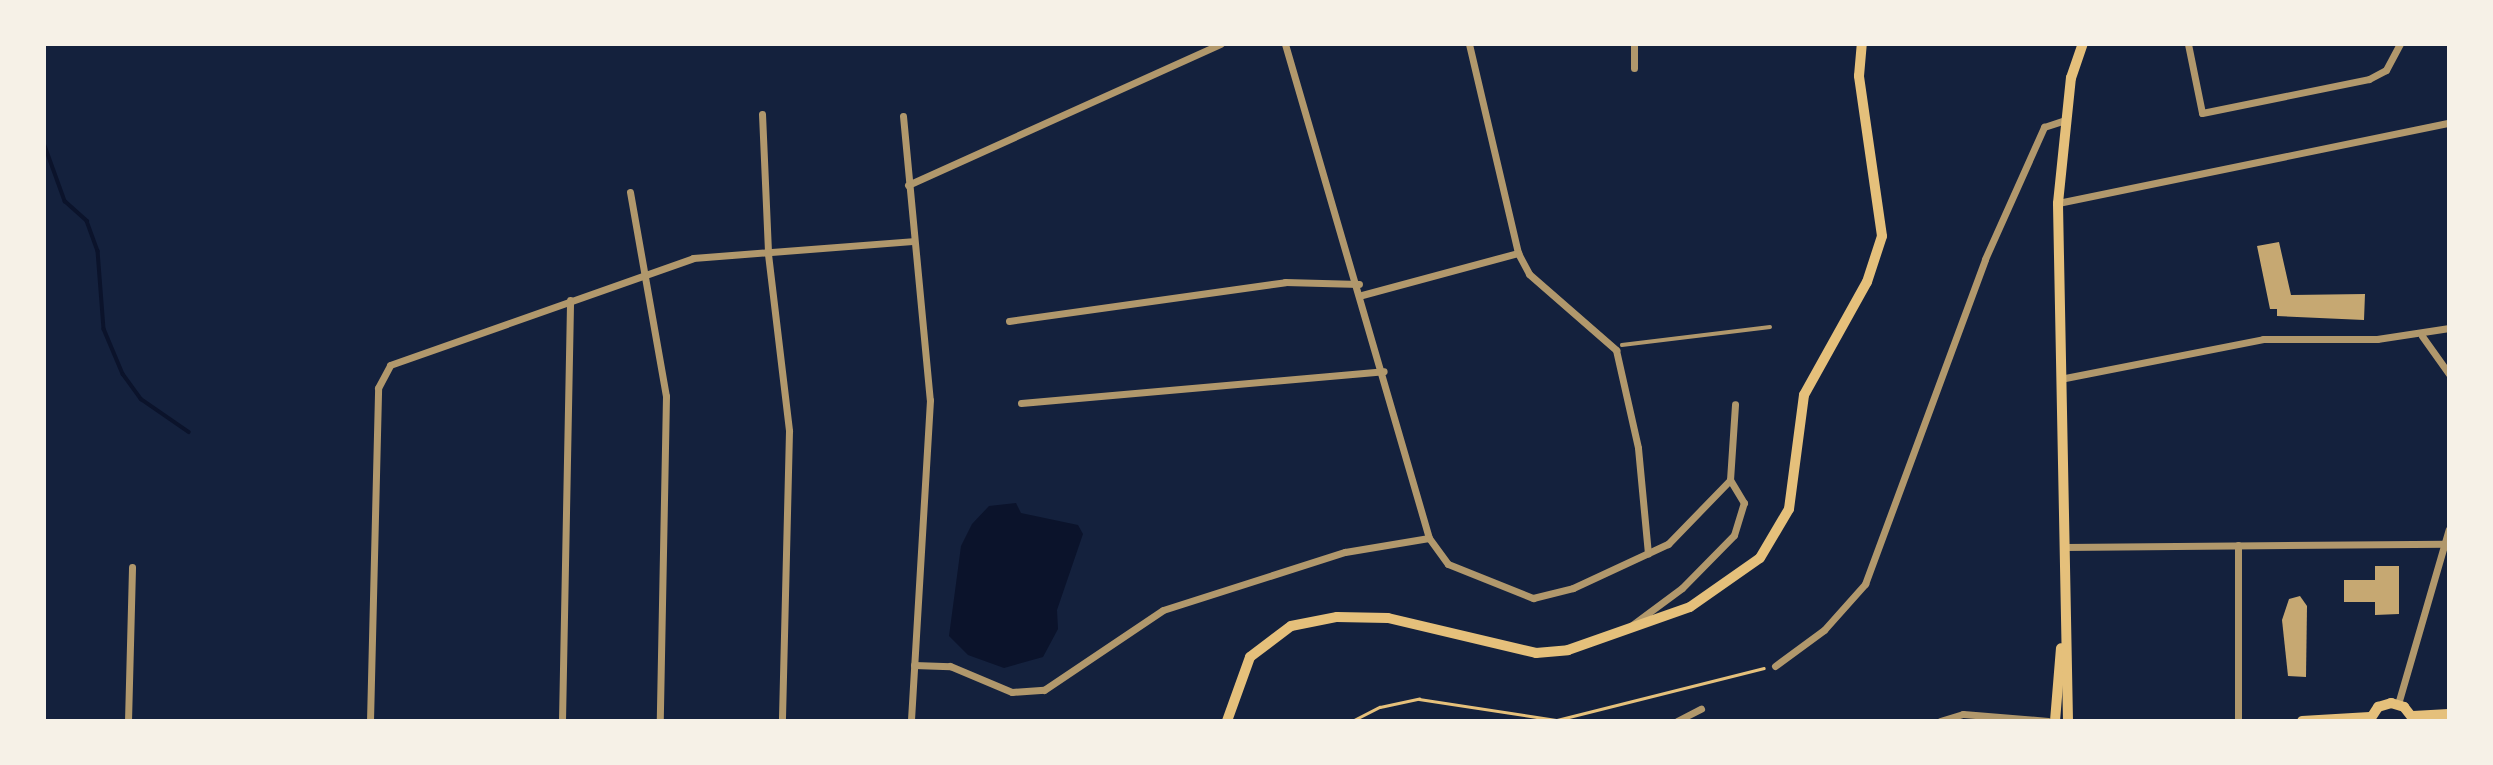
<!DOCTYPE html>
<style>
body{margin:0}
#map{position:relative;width:2493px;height:765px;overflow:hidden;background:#14213d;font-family:"Source Serif 4",serif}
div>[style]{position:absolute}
.water>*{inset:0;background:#0b132b}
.stream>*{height:3.5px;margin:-1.75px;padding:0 1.75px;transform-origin:1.75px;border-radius:1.75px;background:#0b132b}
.building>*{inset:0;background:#c6a872}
.path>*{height:2.5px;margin:-1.25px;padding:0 1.25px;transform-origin:1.25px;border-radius:1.25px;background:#e5c07b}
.service>*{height:3.5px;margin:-1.75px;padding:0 1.75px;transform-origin:1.75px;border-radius:1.75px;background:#b1986c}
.minor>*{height:7px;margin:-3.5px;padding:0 3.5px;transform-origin:3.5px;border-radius:3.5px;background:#b1986c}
.secondary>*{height:10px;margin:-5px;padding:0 5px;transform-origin:5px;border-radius:5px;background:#e5c07b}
span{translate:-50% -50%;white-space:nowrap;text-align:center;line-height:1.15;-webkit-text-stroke:5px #f6f1e7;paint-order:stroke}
.frame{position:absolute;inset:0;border:46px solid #f6f1e7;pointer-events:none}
</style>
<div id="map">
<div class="water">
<div style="clip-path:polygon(1016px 503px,1021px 513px,1078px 525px,1083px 534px,1057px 610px,1058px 629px,1043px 657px,1004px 668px,968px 655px,949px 636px,961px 546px,972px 524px,989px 506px)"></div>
</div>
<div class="stream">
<div style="left:44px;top:143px;width:62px;rotate:70.1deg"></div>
<div style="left:65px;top:201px;width:30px;rotate:42deg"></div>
<div style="left:87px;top:221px;width:32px;rotate:70deg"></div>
<div style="left:98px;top:251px;width:78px;rotate:85.6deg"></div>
<div style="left:104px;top:329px;width:49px;rotate:67.1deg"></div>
<div style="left:123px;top:374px;width:31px;rotate:54deg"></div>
<div style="left:141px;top:399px;width:58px;rotate:34.5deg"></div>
</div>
<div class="building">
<div style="clip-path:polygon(2279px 242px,2291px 295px,2365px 294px,2364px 320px,2277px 316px,2277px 309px,2270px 309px,2257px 246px)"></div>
<div style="clip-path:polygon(2375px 566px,2399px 566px,2399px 614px,2375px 615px,2375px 602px,2344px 602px,2344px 580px,2375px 580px)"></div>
<div style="clip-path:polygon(2300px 596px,2307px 606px,2306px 677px,2288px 676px,2282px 620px,2289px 599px)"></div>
</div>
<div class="path">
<div style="left:1352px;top:721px;width:31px;rotate:-27deg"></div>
<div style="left:1380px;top:707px;width:40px;rotate:-12deg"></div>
<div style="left:1419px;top:699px;width:140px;rotate:8.7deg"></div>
<div style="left:1557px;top:720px;width:213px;rotate:-14.1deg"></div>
</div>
<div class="service">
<div style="left:1622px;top:345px;width:149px;rotate:-6.9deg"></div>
</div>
<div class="minor">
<div style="left:1285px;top:44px;width:515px;rotate:73.75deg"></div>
<div style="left:1429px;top:538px;width:32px;rotate:54deg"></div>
<div style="left:1448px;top:564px;width:92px;rotate:21.8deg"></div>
<div style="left:1533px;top:598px;width:41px;rotate:-14deg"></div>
<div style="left:1573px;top:588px;width:105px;rotate:-24.9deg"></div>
<div style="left:1668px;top:544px;width:89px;rotate:-45.9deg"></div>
<div style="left:1730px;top:480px;width:76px;rotate:-86.2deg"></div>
<div style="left:1469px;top:44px;width:215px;rotate:76.8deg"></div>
<div style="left:1518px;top:253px;width:24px;rotate:62deg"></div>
<div style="left:1529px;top:274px;width:116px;rotate:41.1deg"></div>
<div style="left:1616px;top:350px;width:100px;rotate:77.3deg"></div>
<div style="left:1638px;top:448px;width:106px;rotate:84.6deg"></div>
<div style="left:1634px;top:44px;width:24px;rotate:90deg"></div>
<div style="left:2188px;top:44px;width:70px;rotate:78.5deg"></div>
<div style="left:2202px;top:113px;width:170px;rotate:-11.5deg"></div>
<div style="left:2369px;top:79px;width:19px;rotate:-28deg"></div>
<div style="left:2386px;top:70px;width:30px;rotate:-62deg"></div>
<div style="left:762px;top:114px;width:140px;rotate:87.5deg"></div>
<div style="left:768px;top:254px;width:178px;rotate:83.2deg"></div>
<div style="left:789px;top:431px;width:290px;rotate:91.4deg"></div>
<div style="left:903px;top:116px;width:285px;rotate:84.6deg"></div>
<div style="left:930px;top:400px;width:322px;rotate:93.4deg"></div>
<div style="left:908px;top:185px;width:343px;rotate:-24.3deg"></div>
<div style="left:630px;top:192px;width:207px;rotate:80deg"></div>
<div style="left:666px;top:396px;width:325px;rotate:91.1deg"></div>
<div style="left:2058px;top:203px;width:399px;rotate:-11.6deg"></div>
<div style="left:1362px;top:295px;width:162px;rotate:-15.1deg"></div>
<div style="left:1009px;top:321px;width:279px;rotate:-8deg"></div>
<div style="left:1285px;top:282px;width:74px;rotate:1.5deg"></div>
<div style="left:2422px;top:336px;width:47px;rotate:54.6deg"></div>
<div style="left:2065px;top:378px;width:202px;rotate:-11.1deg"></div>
<div style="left:2263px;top:339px;width:114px"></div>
<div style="left:2377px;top:339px;width:73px;rotate:-8.7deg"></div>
<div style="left:1021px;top:403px;width:364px;rotate:-5deg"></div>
<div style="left:2238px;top:545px;width:176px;rotate:90deg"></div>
<div style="left:2065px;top:547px;width:380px;rotate:-0.5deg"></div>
<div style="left:1628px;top:628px;width:67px;rotate:-36.5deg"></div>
<div style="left:1682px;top:588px;width:74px;rotate:-45.5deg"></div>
<div style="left:1734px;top:535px;width:34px;rotate:-73deg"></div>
<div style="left:1744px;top:503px;width:27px;rotate:-121deg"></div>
<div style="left:914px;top:665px;width:36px;rotate:2deg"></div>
<div style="left:950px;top:666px;width:67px;rotate:22.8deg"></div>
<div style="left:1012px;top:692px;width:32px;rotate:-4deg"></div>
<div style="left:1044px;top:690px;width:143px;rotate:-33.9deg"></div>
<div style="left:1163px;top:610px;width:191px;rotate:-17.7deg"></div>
<div style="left:1345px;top:552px;width:85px;rotate:-9.5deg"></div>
<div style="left:1775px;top:666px;width:61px;rotate:-36.3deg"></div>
<div style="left:1824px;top:630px;width:62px;rotate:-48.3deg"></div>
<div style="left:1865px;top:584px;width:346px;rotate:-69.7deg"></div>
<div style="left:1985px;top:259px;width:145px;rotate:-65.9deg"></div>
<div style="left:2044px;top:127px;width:22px;rotate:-18deg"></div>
<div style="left:2398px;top:704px;width:182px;rotate:-73.8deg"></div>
<div style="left:128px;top:721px;width:154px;rotate:-88.5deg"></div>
<div style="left:370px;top:721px;width:333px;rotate:-88.6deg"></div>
<div style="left:378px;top:388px;width:26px;rotate:-62deg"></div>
<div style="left:390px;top:365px;width:321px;rotate:-19.4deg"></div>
<div style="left:693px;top:258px;width:220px;rotate:-4.4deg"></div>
<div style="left:562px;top:721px;width:421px;rotate:-88.9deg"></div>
<div style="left:1677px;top:721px;width:27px;rotate:-27deg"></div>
<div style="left:1940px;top:721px;width:24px;rotate:-17deg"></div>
<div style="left:1963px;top:714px;width:85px;rotate:4.7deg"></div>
</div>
<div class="secondary">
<div style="left:2413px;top:716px;width:36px;rotate:-3deg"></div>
<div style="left:1227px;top:721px;width:68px;rotate:-70.2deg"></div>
<div style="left:1250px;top:657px;width:51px;rotate:-37.1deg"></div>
<div style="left:1291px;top:626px;width:47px;rotate:-11.1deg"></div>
<div style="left:1337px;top:617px;width:51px;rotate:1.1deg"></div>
<div style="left:1388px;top:618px;width:152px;rotate:13.3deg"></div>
<div style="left:1536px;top:653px;width:32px;rotate:-5deg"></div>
<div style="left:1568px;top:650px;width:129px;rotate:-19.4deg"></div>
<div style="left:1690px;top:607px;width:85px;rotate:-35deg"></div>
<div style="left:1760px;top:558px;width:57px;rotate:-59.4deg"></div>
<div style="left:1789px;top:509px;width:115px;rotate:-82.5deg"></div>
<div style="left:1804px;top:395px;width:129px;rotate:-60.9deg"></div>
<div style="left:1867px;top:282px;width:48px;rotate:-71.9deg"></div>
<div style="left:1882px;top:236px;width:162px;rotate:-98.2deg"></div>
<div style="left:1859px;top:76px;width:32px;rotate:-85deg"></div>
<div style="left:2055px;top:721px;width:73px;rotate:-85.3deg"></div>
<div style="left:2068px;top:721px;width:518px;rotate:-91.11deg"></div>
<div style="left:2058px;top:203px;width:126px;rotate:-84.1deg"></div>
<div style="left:2071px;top:78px;width:36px;rotate:-71deg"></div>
<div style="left:2302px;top:721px;width:68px;rotate:-3.4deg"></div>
<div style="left:2369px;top:721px;width:17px;rotate:-57deg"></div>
<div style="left:2378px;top:707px;width:14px;rotate:-17deg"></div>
<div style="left:2391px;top:703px;width:14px;rotate:17deg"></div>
<div style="left:2404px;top:707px;width:18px;rotate:52deg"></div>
</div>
<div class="frame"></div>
</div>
